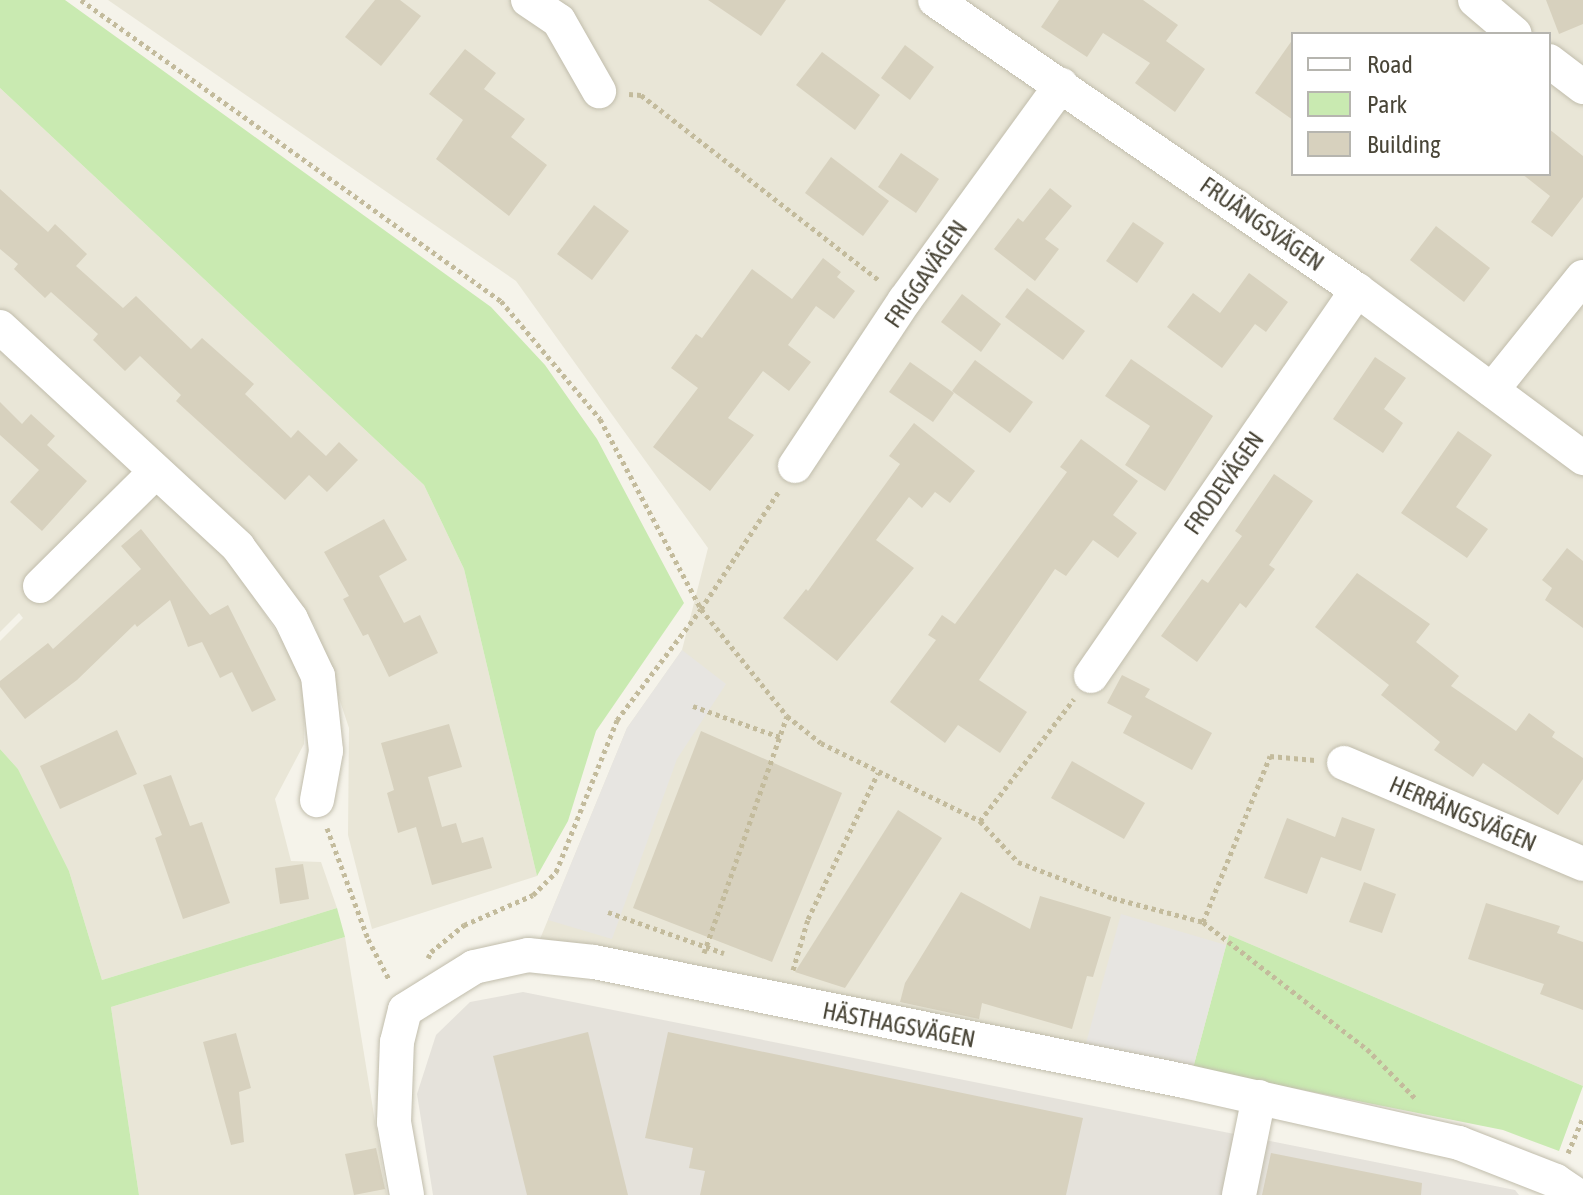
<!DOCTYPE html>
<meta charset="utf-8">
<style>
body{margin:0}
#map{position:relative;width:1583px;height:1195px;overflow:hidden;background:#f5f3ea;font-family:"Asap Condensed",sans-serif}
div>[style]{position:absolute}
.residential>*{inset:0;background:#e9e6d7}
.industrial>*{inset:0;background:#e5e2db}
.green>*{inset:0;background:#c9eab1}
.parking>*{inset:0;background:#e7e5e1}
.building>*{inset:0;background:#d7d1be}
.path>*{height:5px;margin-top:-2.5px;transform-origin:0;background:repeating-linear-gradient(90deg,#c3bb9c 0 4px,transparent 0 8px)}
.roads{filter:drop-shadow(0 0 2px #c1bdac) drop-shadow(0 0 2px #c1bdac)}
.minor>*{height:34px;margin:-17px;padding:0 17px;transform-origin:17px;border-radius:17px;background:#fff}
span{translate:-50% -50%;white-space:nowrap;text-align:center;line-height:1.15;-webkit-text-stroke:8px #fff;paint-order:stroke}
.street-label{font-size:24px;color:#494537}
.legend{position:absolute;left:1291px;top:32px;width:260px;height:144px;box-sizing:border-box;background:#fff;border:2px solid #b6b5af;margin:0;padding:10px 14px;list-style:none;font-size:24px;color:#494537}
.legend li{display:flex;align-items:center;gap:16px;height:40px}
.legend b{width:40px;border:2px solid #b6b5af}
</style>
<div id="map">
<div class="residential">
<div style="clip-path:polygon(evenodd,108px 0,1583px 0,1583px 1086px,1229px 935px,1193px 1068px,540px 939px,627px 728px,682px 650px,708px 548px,516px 281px,108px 0,1293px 34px,1549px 34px,1549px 174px,1293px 174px,1293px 34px)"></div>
<div style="clip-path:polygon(0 88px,424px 485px,464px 569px,537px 876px,372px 929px,348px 835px,349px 728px,315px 626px,257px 544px,0 309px)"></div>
<div style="clip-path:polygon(0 348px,234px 566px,305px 676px,304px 744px,275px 799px,291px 861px,321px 862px,337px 908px,102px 980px,69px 871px,18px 769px,0 749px,0 641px,23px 618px,19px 613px,0 632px)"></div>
<div style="clip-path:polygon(345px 937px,387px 1195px,139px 1195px,111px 1007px)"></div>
</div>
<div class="industrial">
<div style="clip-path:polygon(523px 992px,1515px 1190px,1519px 1195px,433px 1195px,417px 1094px,436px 1035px,470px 1002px)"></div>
</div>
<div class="green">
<div style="clip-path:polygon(0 0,65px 0,491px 307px,545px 365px,597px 439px,684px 603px,596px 731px,568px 821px,537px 876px,464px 569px,424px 485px,0 88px)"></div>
<div style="clip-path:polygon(0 749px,18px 769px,69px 871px,102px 980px,337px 908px,345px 937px,111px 1007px,139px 1195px,0 1195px)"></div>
<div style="clip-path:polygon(1229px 935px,1583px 1086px,1559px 1151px,1503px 1130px,1193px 1068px)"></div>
</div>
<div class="parking">
<div style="clip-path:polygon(682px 650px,726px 684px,677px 759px,612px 939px,548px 920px,627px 728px)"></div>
<div style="clip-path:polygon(1121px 914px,1226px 945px,1193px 1068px,1085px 1047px)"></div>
</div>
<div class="building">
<div style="clip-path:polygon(375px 0,400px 0,421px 16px,381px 66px,345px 37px)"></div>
<div style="clip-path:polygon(708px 0,786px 0,761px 36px)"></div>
<div style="clip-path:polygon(1059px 0,1143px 0,1178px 25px,1166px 41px,1205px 69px,1175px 112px,1135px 83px,1150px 63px,1103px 33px,1087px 57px,1041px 27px)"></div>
<div style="clip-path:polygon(1546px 0,1583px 0,1583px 24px,1559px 34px)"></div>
<div style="clip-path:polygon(1293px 39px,1293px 120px,1255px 93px)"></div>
<div style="clip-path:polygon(905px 45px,934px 67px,910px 100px,881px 78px)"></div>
<div style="clip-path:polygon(465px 49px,496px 73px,484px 89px,525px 119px,511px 137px,547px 165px,509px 216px,436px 159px,463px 120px,429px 94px)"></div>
<div style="clip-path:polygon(822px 52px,880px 95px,855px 130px,796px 85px)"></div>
<div style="clip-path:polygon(1549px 129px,1583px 156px,1583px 197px,1552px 237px,1531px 222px,1550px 196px,1522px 174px,1549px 174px)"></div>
<div style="clip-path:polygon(901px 153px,939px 179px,916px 213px,878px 187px)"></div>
<div style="clip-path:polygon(831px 157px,889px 201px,863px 236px,805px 193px)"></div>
<div style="clip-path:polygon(1050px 188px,1072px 206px,1045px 239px,1059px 249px,1035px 281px,994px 249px,1018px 218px,1023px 222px)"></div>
<div style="clip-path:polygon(0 189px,48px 232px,55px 224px,87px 254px,76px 266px,123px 308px,136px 296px,191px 349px,202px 338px,254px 384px,245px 394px,291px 438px,298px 430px,326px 456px,339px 442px,358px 460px,327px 492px,309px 475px,285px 500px,176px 401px,181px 395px,140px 356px,125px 371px,93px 340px,98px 334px,51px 292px,45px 298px,14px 269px,18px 264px,0 249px)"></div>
<div style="clip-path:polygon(594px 205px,629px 231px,592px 280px,557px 254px)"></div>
<div style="clip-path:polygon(1133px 222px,1164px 243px,1137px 283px,1106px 261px)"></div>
<div style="clip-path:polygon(1436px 226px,1490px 268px,1464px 302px,1410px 260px)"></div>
<div style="clip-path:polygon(823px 258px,841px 272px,837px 277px,855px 291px,834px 319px,816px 306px,788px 345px,811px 362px,789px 391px,763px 371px,728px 418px,754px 435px,710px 491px,653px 447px,698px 388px,671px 368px,696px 334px,702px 338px,752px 269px,792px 299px)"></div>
<div style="clip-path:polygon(1249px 273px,1288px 302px,1266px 332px,1255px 324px,1222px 368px,1167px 327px,1193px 293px,1220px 313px)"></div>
<div style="clip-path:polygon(1027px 288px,1085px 331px,1063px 360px,1005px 317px)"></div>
<div style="clip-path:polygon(962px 294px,1001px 324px,981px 352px,941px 322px)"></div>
<div style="clip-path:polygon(1375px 357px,1406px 378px,1384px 409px,1403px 423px,1383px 453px,1333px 419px)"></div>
<div style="clip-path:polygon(1131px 359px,1213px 416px,1165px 491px,1125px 465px,1150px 426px,1105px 396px)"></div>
<div style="clip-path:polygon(975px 360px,1033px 402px,1010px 433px,952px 391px)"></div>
<div style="clip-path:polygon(910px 362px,954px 393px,933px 422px,889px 392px)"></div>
<div style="clip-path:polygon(0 402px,22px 424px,31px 414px,55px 436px,47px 445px,87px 481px,42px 531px,10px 502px,39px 470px,0 435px)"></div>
<div style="clip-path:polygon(914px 423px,975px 471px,950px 503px,935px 492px,922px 508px,909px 497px,876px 540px,914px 568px,837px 661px,783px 618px,806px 589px,808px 591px,900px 464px,889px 456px)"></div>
<div style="clip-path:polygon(1458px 431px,1492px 455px,1456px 507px,1488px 529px,1467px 558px,1401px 513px)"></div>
<div style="clip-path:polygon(1081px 439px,1138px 481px,1113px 515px,1137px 533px,1118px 558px,1093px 540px,1066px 576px,1055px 569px,979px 680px,1027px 712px,1000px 753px,958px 725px,945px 743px,890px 702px,936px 640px,928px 635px,942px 615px,955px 624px,1067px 472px,1060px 467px)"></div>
<div style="clip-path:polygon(1274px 474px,1313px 501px,1269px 565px,1275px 569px,1246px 608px,1240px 603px,1197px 662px,1161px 636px,1202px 579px,1208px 583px,1242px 536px,1235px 531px)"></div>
<div style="clip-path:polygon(384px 519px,407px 560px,379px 576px,404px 623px,420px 615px,438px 653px,389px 677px,368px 634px,363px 636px,343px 599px,349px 596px,324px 552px)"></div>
<div style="clip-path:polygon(141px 529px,210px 615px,228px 605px,276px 700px,252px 712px,232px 672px,220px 678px,202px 642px,188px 647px,170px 600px,137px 627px,135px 624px,77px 680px,25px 719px,0 687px,0 681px,48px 643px,53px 649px,141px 569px,121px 546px)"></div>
<div style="clip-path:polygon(1567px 548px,1583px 561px,1583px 628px,1545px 600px,1552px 588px,1542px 580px)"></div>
<div style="clip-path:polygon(1357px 573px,1430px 624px,1416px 642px,1459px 676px,1451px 686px,1516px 731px,1529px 713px,1555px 732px,1552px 737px,1583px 758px,1583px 779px,1558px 815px,1483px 763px,1473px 777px,1434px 750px,1440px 742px,1381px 695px,1389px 685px,1315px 627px)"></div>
<div style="clip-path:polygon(1122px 675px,1150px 689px,1145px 697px,1212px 733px,1192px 770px,1123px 733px,1132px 716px,1107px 703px)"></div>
<div style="clip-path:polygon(449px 724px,462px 767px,428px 777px,442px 827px,456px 823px,462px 843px,483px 837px,492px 868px,432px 885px,416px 827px,398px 833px,387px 793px,394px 790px,381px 743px)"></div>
<div style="clip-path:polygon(117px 730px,137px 774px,60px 809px,40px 766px)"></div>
<div style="clip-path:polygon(701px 731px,842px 793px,772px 962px,633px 908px)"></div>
<div style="clip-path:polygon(1072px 761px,1145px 803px,1124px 839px,1051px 798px)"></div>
<div style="clip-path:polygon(171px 775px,190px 826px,202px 822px,230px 903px,183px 919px,155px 838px,162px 835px,143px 785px)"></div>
<div style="clip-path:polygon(898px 810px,942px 838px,845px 988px,795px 972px)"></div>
<div style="clip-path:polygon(1342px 817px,1375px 829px,1361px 871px,1321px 857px,1307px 894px,1264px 878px,1287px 818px,1335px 837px)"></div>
<div style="clip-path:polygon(303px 864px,309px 899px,280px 904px,275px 868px)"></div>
<div style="clip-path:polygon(1364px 882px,1396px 894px,1382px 933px,1349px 922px)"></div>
<div style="clip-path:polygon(961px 892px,1030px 929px,1040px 896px,1111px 917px,1093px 977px,1087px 976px,1072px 1029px,982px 1003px,979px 1019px,900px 1002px,905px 983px)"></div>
<div style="clip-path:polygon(1486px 903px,1560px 926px,1557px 933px,1583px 942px,1583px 1010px,1540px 994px,1544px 984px,1468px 959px)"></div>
<div style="clip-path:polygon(588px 1032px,628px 1195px,527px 1195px,493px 1056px)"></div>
<div style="clip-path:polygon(668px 1032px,1083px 1118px,1066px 1195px,700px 1195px,705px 1171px,689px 1168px,693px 1148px,645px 1138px)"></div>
<div style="clip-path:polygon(236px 1033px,251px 1088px,239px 1092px,244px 1142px,231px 1145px,203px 1042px)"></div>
<div style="clip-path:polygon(376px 1148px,385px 1189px,354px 1195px,345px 1154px)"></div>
<div style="clip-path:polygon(1271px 1153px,1422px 1183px,1421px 1195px,1262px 1195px)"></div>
</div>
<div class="path">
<div style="left:81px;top:0;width:517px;rotate:35.63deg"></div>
<div style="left:501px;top:301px;width:154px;rotate:50deg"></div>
<div style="left:600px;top:419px;width:215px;rotate:62deg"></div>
<div style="left:701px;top:609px;width:137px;rotate:51.2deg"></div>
<div style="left:787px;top:716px;width:43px;rotate:38.5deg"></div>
<div style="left:821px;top:743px;width:177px;rotate:26.1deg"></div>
<div style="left:980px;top:821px;width:56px;rotate:47.2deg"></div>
<div style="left:1018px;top:862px;width:102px;rotate:20.8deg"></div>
<div style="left:1113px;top:898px;width:93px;rotate:14.9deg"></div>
<div style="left:1203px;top:922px;width:179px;rotate:-68deg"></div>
<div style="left:1270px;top:756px;width:45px;rotate:5.1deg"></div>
<div style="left:629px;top:94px;width:12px;rotate:5deg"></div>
<div style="left:641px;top:95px;width:301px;rotate:37.9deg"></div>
<div style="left:693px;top:706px;width:92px;rotate:19.6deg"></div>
<div style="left:980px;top:821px;width:154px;rotate:-52.4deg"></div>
<div style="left:327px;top:828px;width:118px;rotate:69.7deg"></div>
<div style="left:368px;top:939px;width:47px;rotate:62.4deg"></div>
<div style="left:608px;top:912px;width:123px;rotate:19.5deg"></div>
<div style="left:1203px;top:922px;width:207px;rotate:37.8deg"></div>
<div style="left:1367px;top:1049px;width:70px;rotate:45.6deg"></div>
<div style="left:704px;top:953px;width:251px;rotate:-70.7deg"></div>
<div style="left:428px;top:958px;width:7px;rotate:-63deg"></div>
<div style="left:431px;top:952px;width:43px;rotate:-39.3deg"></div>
<div style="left:464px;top:925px;width:75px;rotate:-23.5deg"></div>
<div style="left:533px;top:895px;width:33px;rotate:-45deg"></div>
<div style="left:556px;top:872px;width:164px;rotate:-68.1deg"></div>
<div style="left:617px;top:720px;width:139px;rotate:-52.9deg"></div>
<div style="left:701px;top:609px;width:141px;rotate:-56.5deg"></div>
<div style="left:793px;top:970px;width:53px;rotate:-73.6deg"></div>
<div style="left:808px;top:919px;width:162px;rotate:-64.4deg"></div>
<div style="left:1568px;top:1153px;width:39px;rotate:-67deg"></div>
</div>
<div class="roads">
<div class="minor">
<div style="left:528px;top:0;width:37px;rotate:34deg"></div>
<div style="left:559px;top:21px;width:81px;rotate:60.3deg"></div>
<div style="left:935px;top:0;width:512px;rotate:34.5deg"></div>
<div style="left:1357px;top:290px;width:282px;rotate:36.6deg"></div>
<div style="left:1475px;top:0;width:52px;rotate:40.4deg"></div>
<div style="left:1549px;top:61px;width:43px;rotate:37.4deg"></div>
<div style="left:0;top:327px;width:324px;rotate:42.7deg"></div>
<div style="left:238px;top:547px;width:89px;rotate:53.6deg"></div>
<div style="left:291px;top:619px;width:63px;rotate:64.7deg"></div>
<div style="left:318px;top:676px;width:75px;rotate:83.9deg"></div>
<div style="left:326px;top:751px;width:50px;rotate:100.4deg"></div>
<div style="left:1492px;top:390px;width:145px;rotate:-51.2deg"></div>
<div style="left:795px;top:466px;width:199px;rotate:-56.5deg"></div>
<div style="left:905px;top:300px;width:266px;rotate:-54deg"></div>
<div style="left:40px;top:586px;width:162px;rotate:-44.7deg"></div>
<div style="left:1091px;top:676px;width:469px;rotate:-55.4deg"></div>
<div style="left:1344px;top:763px;width:259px;rotate:22.9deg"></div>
<div style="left:407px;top:1195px;width:74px;rotate:-100.1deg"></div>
<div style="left:394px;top:1122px;width:80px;rotate:-87.9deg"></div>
<div style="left:397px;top:1042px;width:33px;rotate:-76deg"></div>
<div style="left:405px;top:1010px;width:81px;rotate:-31.9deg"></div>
<div style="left:474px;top:967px;width:55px;rotate:-12.5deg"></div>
<div style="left:528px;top:955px;width:66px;rotate:6.1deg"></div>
<div style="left:594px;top:962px;width:602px;rotate:11.4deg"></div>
<div style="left:1184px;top:1081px;width:282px;rotate:12.7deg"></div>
<div style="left:1459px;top:1143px;width:104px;rotate:21.4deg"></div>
<div style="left:1556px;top:1181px;width:25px;rotate:34deg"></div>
<div style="left:1239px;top:1195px;width:100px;rotate:-78.5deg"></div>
</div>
</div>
<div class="street-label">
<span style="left:1262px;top:224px;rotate:35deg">FRUÄNGSVÄGEN</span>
<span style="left:926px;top:274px;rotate:-55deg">FRIGGAVÄGEN</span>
<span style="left:1224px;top:483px;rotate:-55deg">FRODEVÄGEN</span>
<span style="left:1463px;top:814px;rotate:23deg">HERRÄNGSVÄGEN</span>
<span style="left:899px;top:1025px;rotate:11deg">HÄSTHAGSVÄGEN</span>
</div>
<ul class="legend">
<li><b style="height:10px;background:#fff"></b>Road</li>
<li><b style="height:22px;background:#c9eab1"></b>Park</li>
<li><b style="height:22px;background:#d7d1be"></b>Building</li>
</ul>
</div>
